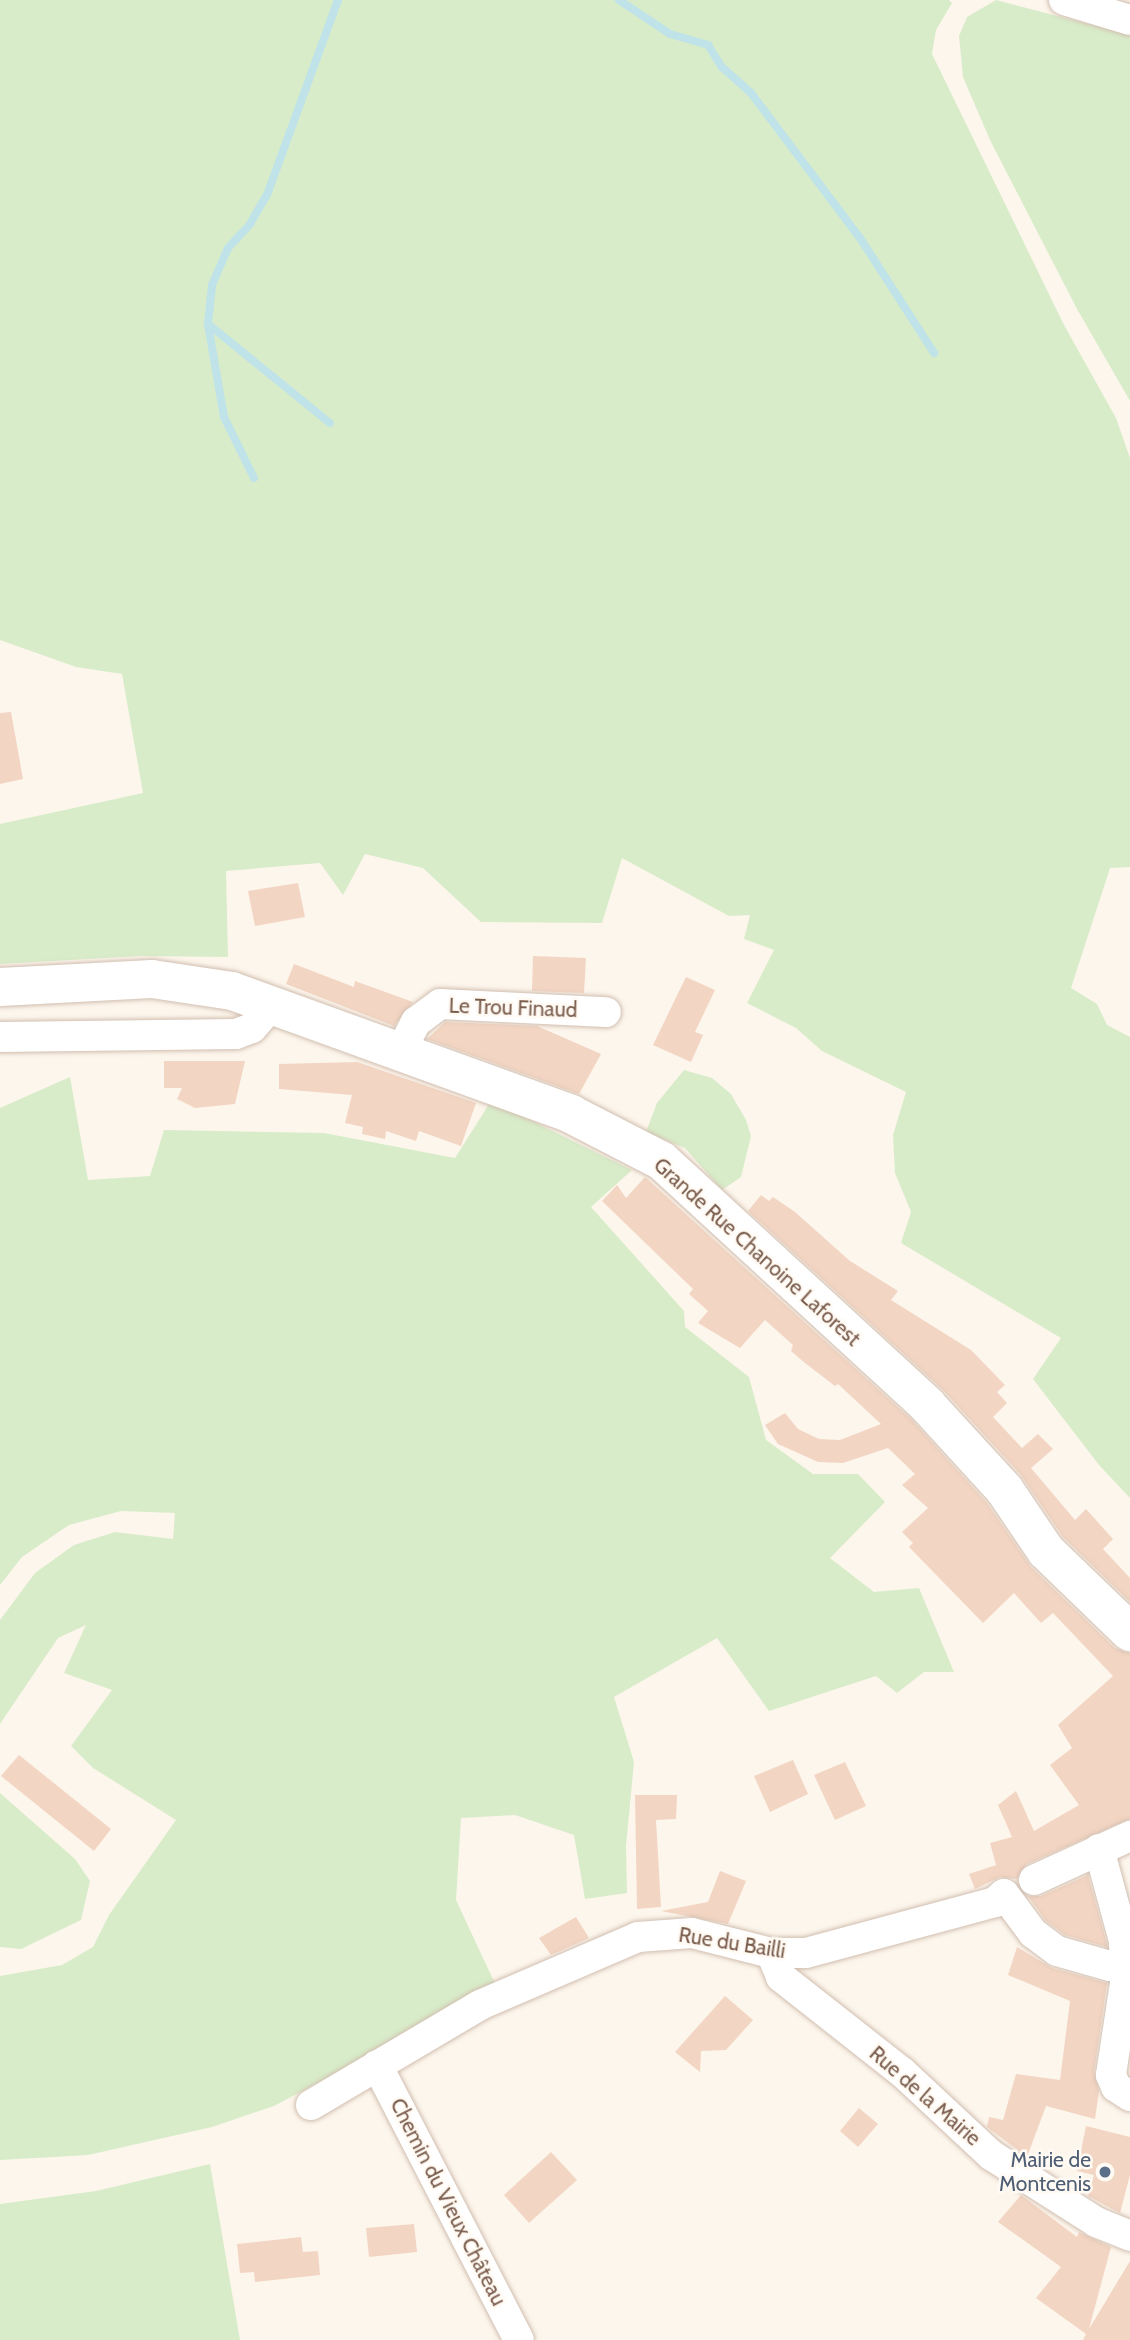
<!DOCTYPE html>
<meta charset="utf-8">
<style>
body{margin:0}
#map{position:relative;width:1130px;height:2340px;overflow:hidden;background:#fdf6ec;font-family:Cabin,sans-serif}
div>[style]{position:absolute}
.green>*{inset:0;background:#d8ecc9}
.stream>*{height:8px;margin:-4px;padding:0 4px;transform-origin:4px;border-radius:4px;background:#bfe3e8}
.building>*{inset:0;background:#f3d5c3}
.roads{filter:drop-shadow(0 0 2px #d1beb0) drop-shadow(0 0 2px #d1beb0)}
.minor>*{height:30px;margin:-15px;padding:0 15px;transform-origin:15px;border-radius:15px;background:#fff}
.secondary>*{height:38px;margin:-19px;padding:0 19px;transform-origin:19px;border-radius:19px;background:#fff}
.dots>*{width:19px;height:19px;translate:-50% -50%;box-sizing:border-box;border:4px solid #fffaf3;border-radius:50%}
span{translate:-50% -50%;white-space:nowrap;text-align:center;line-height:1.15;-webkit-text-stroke:5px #fffaf3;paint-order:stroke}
.street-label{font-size:21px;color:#7a5c4d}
.service-label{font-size:21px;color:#4e5e75}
.right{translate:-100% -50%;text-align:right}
</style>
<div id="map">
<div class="green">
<div style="clip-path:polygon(0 0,949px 0,952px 3px,936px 30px,932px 54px,1064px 325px,1116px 418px,1130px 458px,1130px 867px,1110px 868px,1071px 988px,1097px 1004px,1107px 1025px,1130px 1037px,1130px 1498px,1099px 1465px,1033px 1379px,1061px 1338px,901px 1243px,911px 1212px,895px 1173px,893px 1135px,906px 1092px,822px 1051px,796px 1028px,747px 1003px,774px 950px,744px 939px,750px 915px,729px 916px,622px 858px,602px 923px,481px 922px,423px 868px,365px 854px,343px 895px,320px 863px,226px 871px,228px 957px,141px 956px,0 964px,0 824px,143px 793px,122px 674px,76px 667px,0 640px)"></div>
<div style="clip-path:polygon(996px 0,1130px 35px,1130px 401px,1077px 309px,990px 140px,963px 77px,959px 36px,967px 17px)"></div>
<div style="clip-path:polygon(684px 1070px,712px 1078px,731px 1094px,746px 1120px,751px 1136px,741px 1177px,722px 1190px,685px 1148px,646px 1132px,657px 1103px)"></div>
<div style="clip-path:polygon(70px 1077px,88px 1180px,150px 1176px,164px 1130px,324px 1133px,455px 1158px,491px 1101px,632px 1170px,591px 1207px,684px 1311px,685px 1327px,749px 1377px,766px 1440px,813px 1474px,858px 1474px,885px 1502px,830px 1558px,874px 1592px,919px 1588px,954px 1672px,924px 1672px,897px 1693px,876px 1676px,769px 1711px,717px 1638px,614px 1697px,634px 1762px,626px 1846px,627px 1893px,585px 1899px,574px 1835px,515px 1815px,461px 1818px,456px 1900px,497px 1988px,274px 2106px,212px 2127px,88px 2155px,0 2160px,0 1976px,62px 1965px,93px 1947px,109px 1915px,176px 1820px,93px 1768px,71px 1746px,112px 1690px,64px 1673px,86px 1625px,58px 1638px,0 1724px,0 1620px,35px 1573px,74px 1545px,115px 1532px,173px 1539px,175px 1513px,121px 1511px,69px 1525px,22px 1557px,0 1585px,0 1108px)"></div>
<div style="clip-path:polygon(0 1793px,75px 1859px,90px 1881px,81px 1920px,21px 1949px,0 1947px)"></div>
<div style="clip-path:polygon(210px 2164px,240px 2340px,0 2340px,0 2204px,96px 2191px)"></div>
</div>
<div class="stream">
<div style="left:619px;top:0;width:61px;rotate:33.7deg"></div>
<div style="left:670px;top:34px;width:40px;rotate:16deg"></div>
<div style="left:708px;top:45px;width:26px;rotate:58deg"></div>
<div style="left:722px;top:67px;width:39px;rotate:42deg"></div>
<div style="left:751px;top:93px;width:181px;rotate:53.1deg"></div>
<div style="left:860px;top:238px;width:137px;rotate:57.2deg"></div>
<div style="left:208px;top:324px;width:157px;rotate:39.1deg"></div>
<div style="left:254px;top:478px;width:68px;rotate:-116.2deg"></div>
<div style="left:224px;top:417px;width:94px;rotate:-99.8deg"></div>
<div style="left:208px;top:324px;width:39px;rotate:-84deg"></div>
<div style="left:212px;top:285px;width:40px;rotate:-66.6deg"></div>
<div style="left:228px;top:248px;width:33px;rotate:-47deg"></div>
<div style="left:250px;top:224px;width:34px;rotate:-60deg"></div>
<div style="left:267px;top:195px;width:208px;rotate:-70deg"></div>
</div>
<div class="building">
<div style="clip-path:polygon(11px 712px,23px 779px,0 784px,0 713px)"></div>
<div style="clip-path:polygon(298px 883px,305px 917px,255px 926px,248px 891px)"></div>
<div style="clip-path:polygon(533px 956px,586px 958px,584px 993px,532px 991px)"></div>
<div style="clip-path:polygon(294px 964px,354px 987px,355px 981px,413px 1002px,394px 1026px,286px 984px)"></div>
<div style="clip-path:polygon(686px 977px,715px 990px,695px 1032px,703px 1035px,691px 1062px,653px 1045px)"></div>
<div style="clip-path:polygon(445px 1022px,537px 1026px,601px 1054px,579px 1094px,427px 1039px)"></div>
<div style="clip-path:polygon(164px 1061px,245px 1061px,235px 1104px,195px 1108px,177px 1099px,182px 1088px,164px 1088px)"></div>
<div style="clip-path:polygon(357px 1062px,476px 1103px,461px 1146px,419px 1131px,416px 1141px,386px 1131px,385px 1139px,362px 1134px,363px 1127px,345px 1123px,352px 1095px,279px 1089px,279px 1064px)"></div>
<div style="clip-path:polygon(645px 1177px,912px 1420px,987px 1503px,1031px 1567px,1115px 1648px,1130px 1653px,1130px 1819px,1027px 1864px,1017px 1879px,1000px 1877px,975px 1889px,969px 1874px,996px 1865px,990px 1843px,1012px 1837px,998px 1805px,1016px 1791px,1034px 1831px,1079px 1805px,1050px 1765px,1072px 1748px,1058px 1725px,1113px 1676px,1053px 1613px,1041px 1623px,1014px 1593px,983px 1623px,909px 1547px,913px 1543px,902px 1532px,928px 1508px,902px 1485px,915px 1474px,888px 1448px,843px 1463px,818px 1462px,778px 1444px,765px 1425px,785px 1413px,798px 1429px,819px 1439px,840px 1440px,881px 1424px,838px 1384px,835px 1386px,805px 1363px,791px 1351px,793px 1345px,765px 1320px,740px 1348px,698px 1323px,708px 1311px,689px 1294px,693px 1289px,602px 1201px,617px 1185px,626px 1198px)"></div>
<div style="clip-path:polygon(761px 1195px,769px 1201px,773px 1197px,795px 1212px,850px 1261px,898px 1291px,891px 1300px,971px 1350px,1005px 1385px,997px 1392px,1007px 1403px,993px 1417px,1022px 1448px,1038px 1434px,1053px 1449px,1031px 1468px,1075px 1520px,1086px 1509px,1113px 1539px,1103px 1549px,1130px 1578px,1130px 1602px,1063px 1537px,1020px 1474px,943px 1390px,748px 1211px)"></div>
<div style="clip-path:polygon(19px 1755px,111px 1829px,94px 1851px,1px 1776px)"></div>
<div style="clip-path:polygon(793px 1760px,808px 1794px,770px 1812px,754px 1776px)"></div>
<div style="clip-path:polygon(845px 1762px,866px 1806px,835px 1820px,814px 1775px)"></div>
<div style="clip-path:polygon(635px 1795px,677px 1795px,676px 1819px,656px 1820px,661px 1907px,637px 1909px)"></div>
<div style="clip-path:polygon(720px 1871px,746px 1881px,728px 1924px,661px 1911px,708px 1902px)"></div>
<div style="clip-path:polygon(1088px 1875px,1107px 1944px,1107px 1947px,1065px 1935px,1046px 1921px,1028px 1896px,1041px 1896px)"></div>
<div style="clip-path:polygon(576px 1917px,589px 1938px,551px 1955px,539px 1938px)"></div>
<div style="clip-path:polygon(1017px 1947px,1052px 1968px,1107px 1983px,1094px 2072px,1099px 2091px,1095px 2119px,1046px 2106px,1027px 2157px,987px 2127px,989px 2117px,1003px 2120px,1016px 2074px,1060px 2080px,1070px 2001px,1008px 1975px)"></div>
<div style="clip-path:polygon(725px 1996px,753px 2020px,726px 2050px,701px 2051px,700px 2072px,675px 2052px)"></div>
<div style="clip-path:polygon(859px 2108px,878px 2124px,858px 2147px,840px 2131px)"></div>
<div style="clip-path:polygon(1086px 2126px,1130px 2137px,1130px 2175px,1120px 2213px,1088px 2196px,1094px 2175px,1077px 2171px)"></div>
<div style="clip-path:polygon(551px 2152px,577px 2180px,529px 2223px,504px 2195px)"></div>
<div style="clip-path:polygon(1021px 2195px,1077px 2237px,1079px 2232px,1111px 2247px,1089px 2329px,1130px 2261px,1130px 2340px,1083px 2340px,1086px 2334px,1036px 2298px,1061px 2267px,998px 2222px)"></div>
<div style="clip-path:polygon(414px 2224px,417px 2252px,369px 2257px,366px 2228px)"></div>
<div style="clip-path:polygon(301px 2237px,303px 2252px,318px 2251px,320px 2275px,255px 2282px,254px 2272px,240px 2273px,237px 2244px)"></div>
</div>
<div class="roads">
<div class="minor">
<div style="left:1064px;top:0;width:69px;rotate:16.9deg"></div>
<div style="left:0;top:1037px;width:236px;rotate:-0.7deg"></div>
<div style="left:236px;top:1034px;width:17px;rotate:-21deg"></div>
<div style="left:252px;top:1028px;width:32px;rotate:-49deg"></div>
<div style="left:401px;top:1051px;width:33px;rotate:-63deg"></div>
<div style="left:416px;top:1022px;width:30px;rotate:-37deg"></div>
<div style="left:440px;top:1004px;width:166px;rotate:2.8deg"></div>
<div style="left:1099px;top:1849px;width:95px;rotate:74.8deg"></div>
<div style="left:1124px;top:1941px;width:42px;rotate:88.6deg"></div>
<div style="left:1125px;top:1983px;width:93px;rotate:98.7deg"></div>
<div style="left:1111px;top:2075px;width:13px;rotate:67deg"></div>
<div style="left:1116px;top:2087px;width:17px;rotate:33deg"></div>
<div style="left:1034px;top:1880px;width:106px;rotate:-24.6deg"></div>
<div style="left:771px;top:1953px;width:26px;rotate:67deg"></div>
<div style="left:781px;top:1977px;width:155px;rotate:38.2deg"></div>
<div style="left:903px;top:2073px;width:120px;rotate:43deg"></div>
<div style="left:991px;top:2155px;width:125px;rotate:32.5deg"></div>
<div style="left:1096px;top:2222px;width:37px;rotate:22deg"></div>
<div style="left:377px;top:2065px;width:309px;rotate:62.7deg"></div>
<div style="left:311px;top:2105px;width:196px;rotate:-30.6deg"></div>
<div style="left:480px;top:2005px;width:172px;rotate:-23.3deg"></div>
<div style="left:638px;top:1937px;width:54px;rotate:-4.2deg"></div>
<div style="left:692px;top:1933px;width:81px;rotate:14.2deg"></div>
<div style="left:771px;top:1953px;width:35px"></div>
<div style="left:806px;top:1953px;width:196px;rotate:-15.1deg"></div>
<div style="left:995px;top:1902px;width:12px;rotate:-42deg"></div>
<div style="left:1004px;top:1894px;width:49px;rotate:53.4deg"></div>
<div style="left:1033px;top:1933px;width:30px;rotate:37deg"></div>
<div style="left:1057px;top:1951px;width:55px;rotate:15.8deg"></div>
<div style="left:1110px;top:1966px;width:13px;rotate:-4deg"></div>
</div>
<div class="secondary">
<div style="left:0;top:987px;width:152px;rotate:-3deg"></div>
<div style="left:152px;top:979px;width:81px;rotate:8.5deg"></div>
<div style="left:232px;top:991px;width:361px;rotate:19.9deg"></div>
<div style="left:571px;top:1114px;width:102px;rotate:27.3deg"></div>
<div style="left:662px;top:1161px;width:360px;rotate:42.6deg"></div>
<div style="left:927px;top:1405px;width:114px;rotate:47.5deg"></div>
<div style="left:1004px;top:1489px;width:75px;rotate:55.9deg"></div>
<div style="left:1046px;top:1551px;width:117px;rotate:44deg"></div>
</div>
</div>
<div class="dots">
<div style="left:1105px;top:2172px;background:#5c6f8a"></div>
</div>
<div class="street-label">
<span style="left:513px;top:1008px;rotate:2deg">Le Trou Finaud</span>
<span style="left:757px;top:1252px;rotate:42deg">Grande Rue Chanoine Laforest</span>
<span style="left:732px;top:1943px;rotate:9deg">Rue du Bailli</span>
<span style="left:925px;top:2096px;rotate:41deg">Rue de la Mairie</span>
<span style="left:448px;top:2202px;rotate:63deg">Chemin du Vieux Château</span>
</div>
<div class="service-label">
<span class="right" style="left:1091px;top:2172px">Mairie de<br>Montcenis</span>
</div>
</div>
